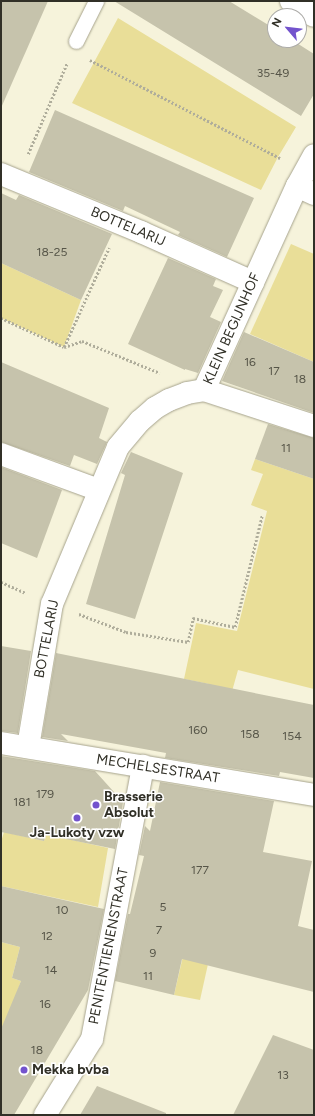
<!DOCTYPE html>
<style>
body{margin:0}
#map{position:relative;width:315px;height:1116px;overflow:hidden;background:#f6f3db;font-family:Figtree,sans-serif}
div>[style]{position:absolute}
.green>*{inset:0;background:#e9de98}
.building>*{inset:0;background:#c6c3ac}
.path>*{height:2.5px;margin-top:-1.25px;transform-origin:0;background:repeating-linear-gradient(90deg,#afad9b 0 2px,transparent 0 4px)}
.roads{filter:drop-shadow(0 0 1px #a6a38d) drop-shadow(0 0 1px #a6a38d)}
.lane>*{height:15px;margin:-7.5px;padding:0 7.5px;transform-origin:7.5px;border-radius:7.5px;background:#fff}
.street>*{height:22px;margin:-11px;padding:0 11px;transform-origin:11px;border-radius:11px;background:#fff}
.dots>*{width:11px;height:11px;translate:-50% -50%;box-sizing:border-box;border:2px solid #fff;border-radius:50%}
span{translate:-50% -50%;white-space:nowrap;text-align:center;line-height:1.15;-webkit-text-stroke:3px #fff;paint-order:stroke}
.number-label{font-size:12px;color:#565548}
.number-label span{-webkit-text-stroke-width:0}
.street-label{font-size:14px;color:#313027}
.poi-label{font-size:14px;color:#313027;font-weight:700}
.left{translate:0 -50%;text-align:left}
.frame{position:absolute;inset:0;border:2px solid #313027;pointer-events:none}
.north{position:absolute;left:267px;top:8px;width:40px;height:40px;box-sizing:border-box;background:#fff;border:1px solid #adaca9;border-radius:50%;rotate:298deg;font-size:11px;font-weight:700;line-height:16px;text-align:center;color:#313027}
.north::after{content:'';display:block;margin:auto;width:14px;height:18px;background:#7353cd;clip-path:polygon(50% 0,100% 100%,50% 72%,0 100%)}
</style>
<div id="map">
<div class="green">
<div style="clip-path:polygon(118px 18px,296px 127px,278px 157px,261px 190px,72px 103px)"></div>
<div style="clip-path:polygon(291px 244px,314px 254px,314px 362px,250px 334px)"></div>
<div style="clip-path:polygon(1px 263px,81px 300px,64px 347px,1px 318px)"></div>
<div style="clip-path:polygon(255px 459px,314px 479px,314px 689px,238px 670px,227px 709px,209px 684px,184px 679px,196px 623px,237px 631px,267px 511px,251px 505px,263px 474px,251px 470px)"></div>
<div style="clip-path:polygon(51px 811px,72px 840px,108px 848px,98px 907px,1px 886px,1px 842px,4px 832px,44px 841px)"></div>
<div style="clip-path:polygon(190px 926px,210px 955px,200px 1000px,174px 995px)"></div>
<div style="clip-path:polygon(1px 942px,20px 947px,12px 978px,21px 981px,1px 1037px)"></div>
</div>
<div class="building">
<div style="clip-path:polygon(1px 1px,48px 1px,1px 108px)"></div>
<div style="clip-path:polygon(114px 1px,229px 1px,275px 29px,275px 40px,292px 40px,314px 54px,314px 94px,301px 116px)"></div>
<div style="clip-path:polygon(55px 110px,254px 198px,227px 257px,178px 235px,180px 232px,125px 206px,123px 211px,29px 172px)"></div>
<div style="clip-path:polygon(1px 193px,16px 200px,19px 195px,112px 234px,81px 300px,1px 263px)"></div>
<div style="clip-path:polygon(168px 258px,216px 279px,213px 286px,223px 290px,210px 317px,221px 322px,198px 373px,185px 369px,185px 370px,128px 344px)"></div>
<div style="clip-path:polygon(244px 332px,314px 362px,314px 413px,222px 381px)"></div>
<div style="clip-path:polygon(1px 362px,109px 408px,99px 438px,107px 442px,97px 464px,74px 455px,70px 466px,1px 442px)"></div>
<div style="clip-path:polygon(268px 424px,314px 438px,314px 479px,255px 459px)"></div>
<div style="clip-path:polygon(131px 452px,183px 473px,135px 619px,86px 604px,125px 475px,121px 473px)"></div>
<div style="clip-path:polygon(1px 467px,62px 490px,37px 558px,1px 543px)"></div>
<div style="clip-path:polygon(1px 646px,31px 651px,18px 733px,1px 731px)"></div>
<div style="clip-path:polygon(56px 653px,314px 705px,314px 778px,280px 772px,279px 776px,165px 758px,166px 753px,61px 734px,68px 741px,42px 737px)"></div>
<div style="clip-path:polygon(1px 756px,95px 771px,123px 802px,115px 849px,46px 835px,44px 841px,1px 832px)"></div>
<div style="clip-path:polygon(160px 782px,274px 801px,263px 852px,312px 861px,298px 926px,314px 930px,314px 992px,182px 959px,174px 995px,115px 981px,128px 914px,130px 914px,144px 856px,139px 855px,145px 826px,150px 831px)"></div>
<div style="clip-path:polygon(1px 886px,104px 909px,88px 990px,14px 1115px,1px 1115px,1px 1029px,21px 981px,12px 978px,20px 947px,1px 942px)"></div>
<div style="clip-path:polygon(273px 1035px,314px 1050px,314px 1115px,233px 1115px)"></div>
<div style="clip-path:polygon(97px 1086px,166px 1113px,166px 1115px,80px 1115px)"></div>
</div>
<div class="path">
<div style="left:90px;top:60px;width:214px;rotate:27.3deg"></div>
<div style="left:28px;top:154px;width:99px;rotate:-66.8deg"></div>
<div style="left:1px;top:318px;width:69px;rotate:24.7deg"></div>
<div style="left:64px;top:347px;width:109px;rotate:-65.6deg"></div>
<div style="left:64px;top:347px;width:19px;rotate:-18deg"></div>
<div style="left:82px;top:341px;width:84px;rotate:22.3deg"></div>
<div style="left:1px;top:582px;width:27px;rotate:24deg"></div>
<div style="left:79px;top:614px;width:50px;rotate:21deg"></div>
<div style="left:126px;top:632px;width:63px;rotate:9.2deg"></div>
<div style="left:188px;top:642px;width:25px;rotate:-78deg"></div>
<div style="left:193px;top:618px;width:43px;rotate:12.1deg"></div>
<div style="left:235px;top:627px;width:115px;rotate:-76.4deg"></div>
</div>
<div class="roads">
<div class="lane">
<div style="left:76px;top:41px;width:45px;rotate:-63.4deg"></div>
</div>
<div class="street">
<div style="left:291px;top:1px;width:27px;rotate:33deg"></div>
<div style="left:1px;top:174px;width:152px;rotate:22.5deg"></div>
<div style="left:141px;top:232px;width:123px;rotate:24.1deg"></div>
<div style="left:297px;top:186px;width:19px;rotate:25deg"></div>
<div style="left:204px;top:390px;width:224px;rotate:-65.5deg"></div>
<div style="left:297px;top:186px;width:35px;rotate:-61deg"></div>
<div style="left:1px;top:454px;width:104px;rotate:20.2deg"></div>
<div style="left:1px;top:743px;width:317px;rotate:9.4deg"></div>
<div style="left:28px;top:747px;width:145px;rotate:-80.5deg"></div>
<div style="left:52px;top:604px;width:170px;rotate:-67.2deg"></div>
<div style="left:118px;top:447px;width:34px;rotate:-50deg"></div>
<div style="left:140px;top:421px;width:20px;rotate:-41deg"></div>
<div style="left:155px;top:408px;width:16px;rotate:-30deg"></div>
<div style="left:169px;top:400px;width:19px;rotate:-21deg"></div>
<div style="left:187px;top:393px;width:17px;rotate:-10deg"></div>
<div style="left:204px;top:390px;width:116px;rotate:18.1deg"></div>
<div style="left:45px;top:1115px;width:89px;rotate:-58.3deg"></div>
<div style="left:92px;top:1039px;width:278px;rotate:-79.4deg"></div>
</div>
</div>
<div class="dots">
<div style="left:96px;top:805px;background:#7353cd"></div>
<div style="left:77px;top:818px;background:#7353cd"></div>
<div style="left:24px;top:1070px;background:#7353cd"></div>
</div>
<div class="number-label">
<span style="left:273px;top:74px">35-49</span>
<span style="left:52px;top:253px">18-25</span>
<span style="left:250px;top:363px">16</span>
<span style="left:274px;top:372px">17</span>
<span style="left:300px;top:380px">18</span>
<span style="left:286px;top:449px">11</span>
<span style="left:198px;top:731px">160</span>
<span style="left:250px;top:735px">158</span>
<span style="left:292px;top:737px">154</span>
<span style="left:45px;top:795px">179</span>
<span style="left:22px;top:803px">181</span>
<span style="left:200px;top:871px">177</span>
<span style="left:163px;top:908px">5</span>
<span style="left:62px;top:911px">10</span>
<span style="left:159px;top:931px">7</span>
<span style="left:47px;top:937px">12</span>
<span style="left:153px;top:954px">9</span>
<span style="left:51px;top:971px">14</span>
<span style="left:148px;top:977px">11</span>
<span style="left:45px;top:1005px">16</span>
<span style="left:37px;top:1051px">18</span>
<span style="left:283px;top:1076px">13</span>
</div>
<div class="street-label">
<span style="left:128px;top:227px;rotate:23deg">BOTTELARIJ</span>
<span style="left:232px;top:329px;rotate:-66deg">KLEIN BEGIJNHOF</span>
<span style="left:47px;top:639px;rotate:-79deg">BOTTELARIJ</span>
<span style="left:158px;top:769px;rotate:9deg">MECHELSESTRAAT</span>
<span style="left:109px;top:946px;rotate:-79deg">PENITENTIENENSTRAAT</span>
</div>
<div class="poi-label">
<span class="left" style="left:104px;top:805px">Brasserie<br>Absolut</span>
<span style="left:77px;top:833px">Ja-Lukoty vzw</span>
<span class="left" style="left:32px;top:1070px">Mekka bvba</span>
</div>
<div class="frame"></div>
<div class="north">N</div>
</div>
